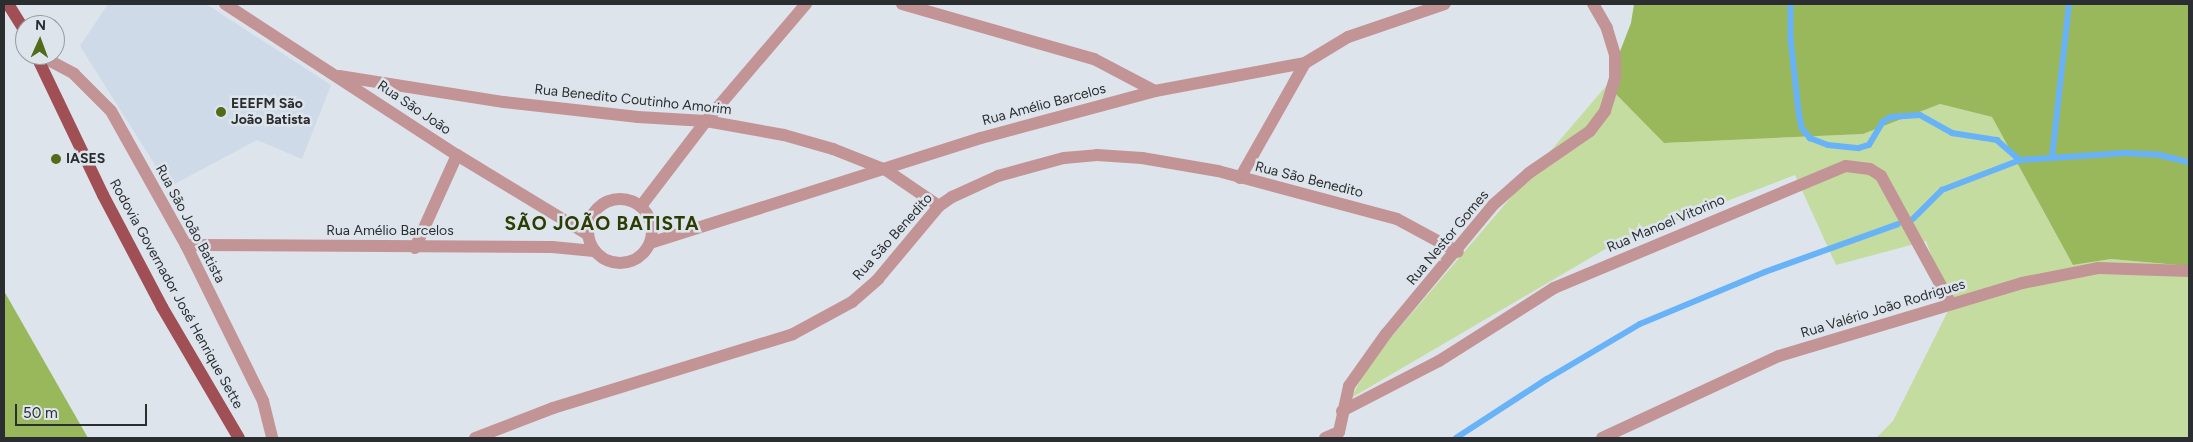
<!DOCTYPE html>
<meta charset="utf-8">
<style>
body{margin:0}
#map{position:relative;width:2193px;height:442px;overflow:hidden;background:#dde4eb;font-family:Figtree,sans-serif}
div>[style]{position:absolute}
.built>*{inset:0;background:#cedae7}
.green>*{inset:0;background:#c5dca0}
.forest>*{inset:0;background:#98b85b}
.stream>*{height:5.5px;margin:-2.75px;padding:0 2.75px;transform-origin:2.75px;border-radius:2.75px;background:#68b3f8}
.minor>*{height:12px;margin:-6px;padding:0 6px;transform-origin:6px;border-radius:6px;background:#c39495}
.minor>.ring{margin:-6px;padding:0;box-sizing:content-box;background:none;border:12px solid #c39495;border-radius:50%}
.major>*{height:12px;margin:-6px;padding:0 6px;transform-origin:6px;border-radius:6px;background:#a05055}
.dots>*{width:14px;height:14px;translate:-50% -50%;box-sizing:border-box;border:2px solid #dde4eb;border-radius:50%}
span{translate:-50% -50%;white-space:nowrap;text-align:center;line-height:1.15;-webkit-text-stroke:5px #dde4eb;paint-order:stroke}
.street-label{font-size:14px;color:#2b2e31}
.poi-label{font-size:14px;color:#2b2e31;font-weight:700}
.left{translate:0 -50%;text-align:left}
.district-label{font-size:19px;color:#2c3c03;font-weight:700;letter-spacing:1px}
.frame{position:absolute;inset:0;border:5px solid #2b2e31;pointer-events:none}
.north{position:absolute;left:15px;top:15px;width:50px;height:50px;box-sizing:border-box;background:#dde4eb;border:1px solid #969ba1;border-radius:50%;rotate:2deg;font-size:14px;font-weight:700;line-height:20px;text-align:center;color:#2b2e31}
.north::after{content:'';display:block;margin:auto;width:18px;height:22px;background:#526a1a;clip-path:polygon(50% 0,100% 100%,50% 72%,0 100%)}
.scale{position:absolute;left:15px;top:404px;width:132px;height:22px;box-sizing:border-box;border:2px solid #2b2e31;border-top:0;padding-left:6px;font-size:15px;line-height:18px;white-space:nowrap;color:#2b2e31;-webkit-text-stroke:4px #dde4eb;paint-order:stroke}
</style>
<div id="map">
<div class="built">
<div style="clip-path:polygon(108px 4px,206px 4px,331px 85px,302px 159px,257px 140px,169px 187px,80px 46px)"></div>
</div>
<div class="green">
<div style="clip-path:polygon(1607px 85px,1664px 143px,1863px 134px,1940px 104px,1992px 117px,2073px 265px,2111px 259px,2189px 266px,2189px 438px,1876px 438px,1893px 421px,1948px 311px,1948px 301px,1926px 241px,1836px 265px,1795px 175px,1614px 244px,1351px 398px,1371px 361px)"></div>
</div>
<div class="forest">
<div style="clip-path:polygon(1634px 4px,2189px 4px,2189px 266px,2111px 259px,2073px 265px,1992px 117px,1940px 104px,1863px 134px,1664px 143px,1607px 85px,1631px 23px)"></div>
<div style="clip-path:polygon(4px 291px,88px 438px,4px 438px)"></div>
</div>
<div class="stream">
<div style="left:1791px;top:4px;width:35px;rotate:90deg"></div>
<div style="left:1791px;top:39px;width:73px;rotate:83.7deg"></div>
<div style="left:1799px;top:112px;width:16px;rotate:79deg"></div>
<div style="left:1802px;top:128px;width:13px;rotate:51deg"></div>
<div style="left:1810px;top:138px;width:19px;rotate:21deg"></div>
<div style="left:1828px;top:145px;width:31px;rotate:6deg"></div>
<div style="left:1859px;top:148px;width:10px;rotate:-17deg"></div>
<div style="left:1869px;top:145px;width:27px;rotate:-59deg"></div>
<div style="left:1883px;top:122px;width:9px;rotate:-32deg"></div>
<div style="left:1891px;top:117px;width:29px;rotate:-4deg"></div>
<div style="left:1920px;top:115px;width:37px;rotate:29deg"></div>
<div style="left:1952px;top:133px;width:46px;rotate:8.8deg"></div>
<div style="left:1997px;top:140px;width:30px;rotate:41deg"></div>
<div style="left:2052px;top:158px;width:155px;rotate:-83.7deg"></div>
<div style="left:1913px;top:219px;width:41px;rotate:-45deg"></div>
<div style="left:1942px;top:190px;width:84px;rotate:-21deg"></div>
<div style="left:2020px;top:160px;width:105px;rotate:-3.8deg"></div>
<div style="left:2125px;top:153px;width:35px;rotate:3deg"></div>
<div style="left:2160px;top:155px;width:30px;rotate:14deg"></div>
<div style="left:1456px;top:438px;width:108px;rotate:-33deg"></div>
<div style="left:1547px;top:379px;width:108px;rotate:-30.6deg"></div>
<div style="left:1640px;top:324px;width:135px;rotate:-22.6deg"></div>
<div style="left:1765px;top:272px;width:141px;rotate:-19.8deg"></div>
</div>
<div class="minor">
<div style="left:225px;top:4px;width:277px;rotate:33.1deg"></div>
<div style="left:457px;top:155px;width:152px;rotate:31.3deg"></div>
<div style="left:902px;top:4px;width:200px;rotate:16deg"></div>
<div style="left:1094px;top:59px;width:69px;rotate:27.7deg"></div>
<div style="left:39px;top:55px;width:40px;rotate:28deg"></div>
<div style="left:74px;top:74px;width:52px;rotate:45deg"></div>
<div style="left:111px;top:111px;width:154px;rotate:60.8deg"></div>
<div style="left:186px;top:245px;width:174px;rotate:63.7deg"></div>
<div style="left:263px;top:401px;width:38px;rotate:76deg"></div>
<div style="left:339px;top:76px;width:167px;rotate:9deg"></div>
<div style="left:504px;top:102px;width:135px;rotate:6.4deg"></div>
<div style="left:638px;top:117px;width:68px;rotate:3.4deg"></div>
<div style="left:706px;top:121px;width:79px;rotate:10.2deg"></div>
<div style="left:784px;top:135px;width:51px;rotate:15.9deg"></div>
<div style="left:833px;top:149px;width:57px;rotate:21.6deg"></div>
<div style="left:886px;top:170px;width:64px;rotate:34.2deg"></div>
<div style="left:1240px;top:178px;width:132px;rotate:-60.5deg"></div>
<div class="ring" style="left:588px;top:199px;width:52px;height:52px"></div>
<div style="left:641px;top:206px;width:107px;rotate:-52.6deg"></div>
<div style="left:706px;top:121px;width:154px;rotate:-49.5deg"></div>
<div style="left:650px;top:243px;width:347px;rotate:-17.6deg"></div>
<div style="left:981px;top:138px;width:180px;rotate:-15.1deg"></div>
<div style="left:1155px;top:91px;width:153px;rotate:-10.6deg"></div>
<div style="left:1305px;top:63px;width:50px;rotate:-31.2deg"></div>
<div style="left:1348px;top:37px;width:102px;rotate:-18.8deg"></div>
<div style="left:186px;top:245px;width:366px;rotate:0.3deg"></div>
<div style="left:552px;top:247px;width:42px;rotate:5.4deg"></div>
<div style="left:415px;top:248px;width:102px;rotate:-65.7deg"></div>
<div style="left:1342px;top:411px;width:109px;rotate:-27.3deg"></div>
<div style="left:1439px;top:361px;width:136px;rotate:-32.4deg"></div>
<div style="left:1554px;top:288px;width:316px;rotate:-22.7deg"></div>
<div style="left:1846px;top:166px;width:24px;rotate:7deg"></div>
<div style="left:1870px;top:169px;width:13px;rotate:32deg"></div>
<div style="left:1881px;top:176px;width:146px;rotate:61.3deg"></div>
<div style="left:1339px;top:432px;width:47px;rotate:-77.7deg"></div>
<div style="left:1349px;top:386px;width:64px;rotate:-54.6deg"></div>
<div style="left:1386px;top:334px;width:168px;rotate:-50.3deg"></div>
<div style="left:1493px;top:205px;width:48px;rotate:-41.6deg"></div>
<div style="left:1529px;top:173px;width:74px;rotate:-34.5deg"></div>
<div style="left:1590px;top:131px;width:25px;rotate:-53deg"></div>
<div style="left:1605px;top:111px;width:34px;rotate:-73deg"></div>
<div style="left:1615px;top:79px;width:24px;rotate:-90deg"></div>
<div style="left:1615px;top:55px;width:28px;rotate:-107deg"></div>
<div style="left:1607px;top:28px;width:28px;rotate:-120deg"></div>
<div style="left:475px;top:438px;width:84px;rotate:-21deg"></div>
<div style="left:553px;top:408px;width:251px;rotate:-17.1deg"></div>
<div style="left:793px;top:334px;width:67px;rotate:-28.5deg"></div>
<div style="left:852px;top:302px;width:35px;rotate:-41deg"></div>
<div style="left:878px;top:279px;width:95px;rotate:-50.1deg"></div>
<div style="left:939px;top:206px;width:16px;rotate:-35deg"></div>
<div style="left:952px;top:197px;width:51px;rotate:-24.5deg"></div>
<div style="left:998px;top:176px;width:68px;rotate:-15.3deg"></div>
<div style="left:1064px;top:158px;width:33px;rotate:-5deg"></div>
<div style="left:1097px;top:155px;width:45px;rotate:3.8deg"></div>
<div style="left:1142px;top:158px;width:77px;rotate:9.7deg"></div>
<div style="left:1218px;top:171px;width:185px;rotate:15deg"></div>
<div style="left:1397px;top:219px;width:69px;rotate:28.4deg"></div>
<div style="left:1325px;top:438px;width:15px;rotate:-23deg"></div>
<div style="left:1602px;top:438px;width:195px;rotate:-24.9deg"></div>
<div style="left:1779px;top:356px;width:254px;rotate:-16.7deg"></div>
<div style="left:2022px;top:283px;width:77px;rotate:-11.2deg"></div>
<div style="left:2098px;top:268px;width:91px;rotate:1.9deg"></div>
</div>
<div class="major">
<div style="left:8px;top:4px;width:32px;rotate:58deg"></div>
<div style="left:36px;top:55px;width:155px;rotate:64.4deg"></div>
<div style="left:103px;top:195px;width:127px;rotate:62.2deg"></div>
<div style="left:162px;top:307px;width:152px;rotate:59.6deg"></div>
</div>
<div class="dots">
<div style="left:221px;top:112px;background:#526a1a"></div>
<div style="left:56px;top:159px;background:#526a1a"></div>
</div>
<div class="street-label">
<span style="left:633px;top:100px;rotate:6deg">Rua Benedito Coutinho Amorim</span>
<span style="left:1044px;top:105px;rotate:-15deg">Rua Amélio Barcelos</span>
<span style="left:414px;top:108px;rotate:34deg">Rua São João</span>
<span style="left:1309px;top:180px;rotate:14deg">Rua São Benedito</span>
<span style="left:190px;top:224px;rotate:62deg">Rua São João Batista</span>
<span style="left:1666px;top:224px;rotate:-23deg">Rua Manoel Vitorino</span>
<span style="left:390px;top:231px">Rua Amélio Barcelos</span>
<span style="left:893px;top:237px;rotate:-48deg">Rua São Benedito</span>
<span style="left:1448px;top:238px;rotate:-50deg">Rua Nestor Gomes</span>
<span style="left:176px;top:294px;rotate:61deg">Rodovia Governador José Henrique Sette</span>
<span style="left:1883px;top:309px;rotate:-17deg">Rua Valério João Rodrigues</span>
</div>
<div class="poi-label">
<span class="left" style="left:231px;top:112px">EEEFM São<br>João Batista</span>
<span class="left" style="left:66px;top:159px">IASES</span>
</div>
<div class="district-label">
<span style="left:602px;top:224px">SÃO JOÃO BATISTA</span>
</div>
<div class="frame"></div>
<div class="north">N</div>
<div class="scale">50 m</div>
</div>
